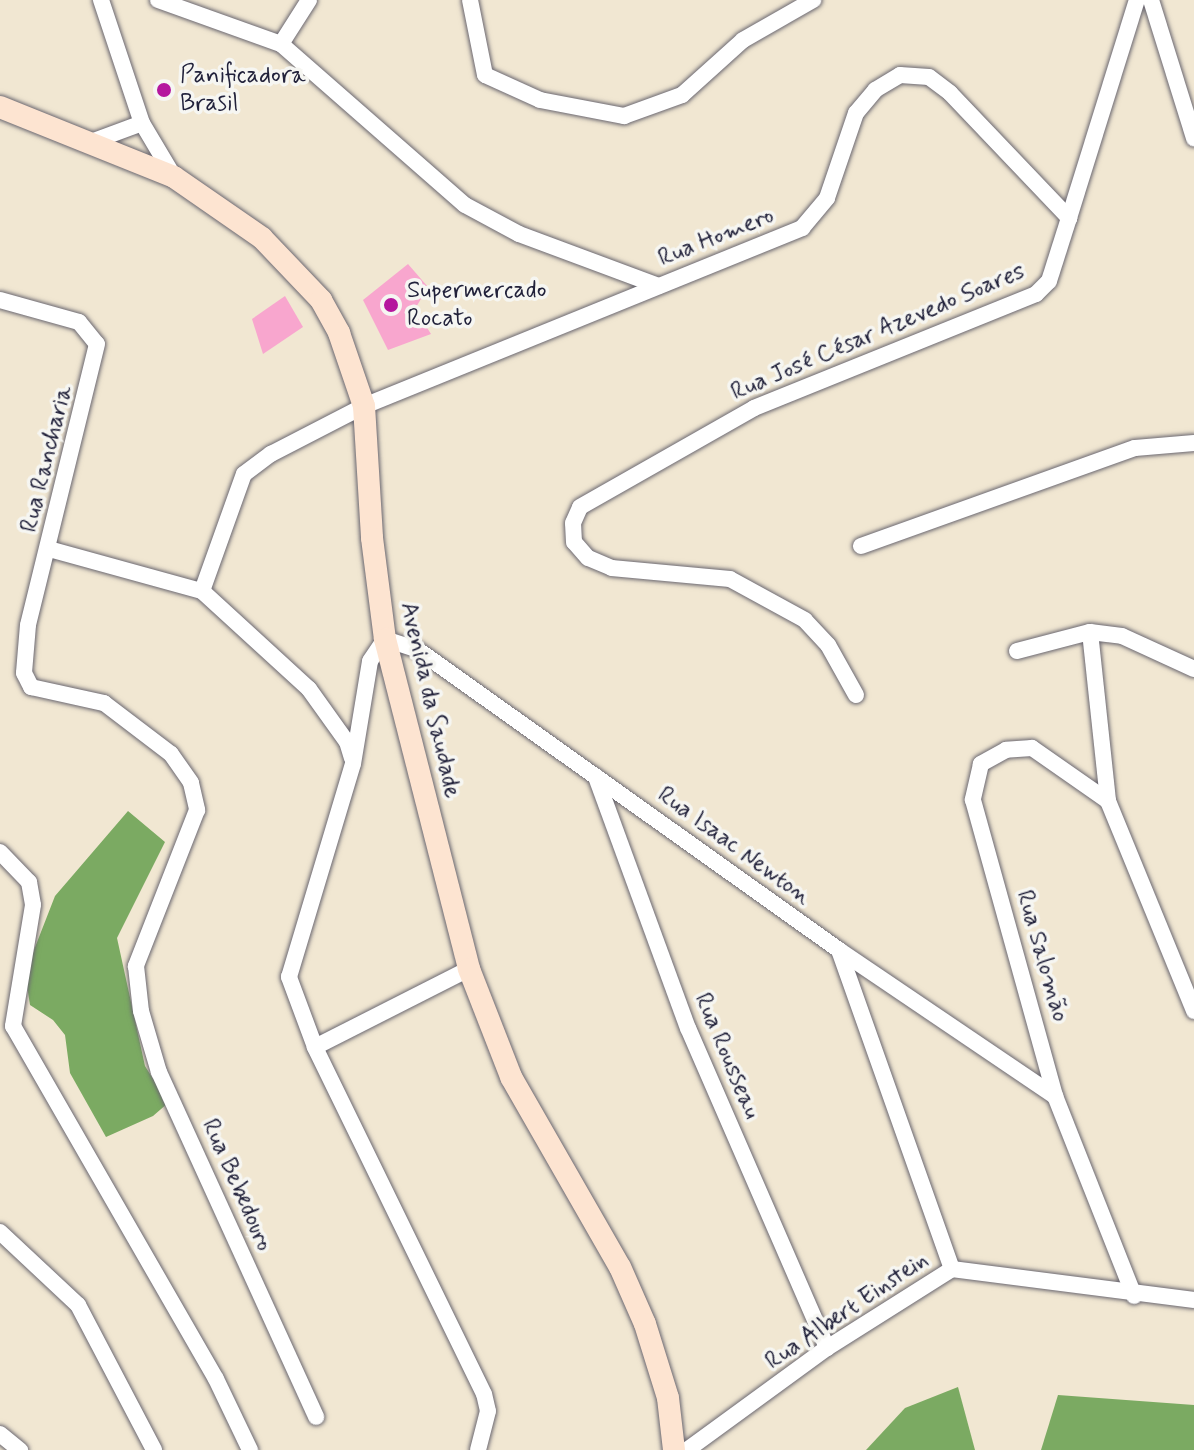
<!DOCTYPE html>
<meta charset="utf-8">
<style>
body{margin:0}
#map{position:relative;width:1194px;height:1450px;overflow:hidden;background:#f1e7d2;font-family:Mynerve,sans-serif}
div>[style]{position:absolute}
.forest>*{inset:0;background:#7baa62}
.building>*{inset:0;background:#f8a6ce}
.roads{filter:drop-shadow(0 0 2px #6a6770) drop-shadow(0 0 2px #6a6770)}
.minor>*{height:16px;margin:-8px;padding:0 8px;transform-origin:8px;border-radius:8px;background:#fff}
.secondary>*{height:22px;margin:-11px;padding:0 11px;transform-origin:11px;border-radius:11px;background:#fde4d1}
.dots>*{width:22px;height:22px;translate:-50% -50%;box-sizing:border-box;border:4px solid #f6f6f2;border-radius:50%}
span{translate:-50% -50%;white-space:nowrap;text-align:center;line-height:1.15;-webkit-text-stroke:7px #f6f6f2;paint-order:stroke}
.poi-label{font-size:24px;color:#22223b}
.left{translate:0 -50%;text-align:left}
.street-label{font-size:24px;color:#22223b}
</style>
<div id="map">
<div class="forest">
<div style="clip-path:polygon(128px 811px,165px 842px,117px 938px,145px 1066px,168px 1103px,153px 1116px,106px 1137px,70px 1073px,65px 1035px,53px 1020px,30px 1005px,25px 973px,55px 896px)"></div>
<div style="clip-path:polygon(958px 1387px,975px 1450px,866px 1450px,905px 1408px)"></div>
<div style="clip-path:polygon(1058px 1395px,1194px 1405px,1194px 1450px,1041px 1450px)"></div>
</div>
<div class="building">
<div style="clip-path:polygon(408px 264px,428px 287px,415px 309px,431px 334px,388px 350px,363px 300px)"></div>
<div style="clip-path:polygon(285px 296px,303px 327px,263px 354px,252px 319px)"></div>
</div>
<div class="roads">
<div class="minor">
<div style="left:101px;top:0;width:130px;rotate:71.6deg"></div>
<div style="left:142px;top:123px;width:63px;rotate:59.3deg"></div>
<div style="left:158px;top:0;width:131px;rotate:19.7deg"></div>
<div style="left:281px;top:44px;width:244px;rotate:41.2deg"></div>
<div style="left:465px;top:205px;width:61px;rotate:28.2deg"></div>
<div style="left:519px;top:234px;width:149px;rotate:20.4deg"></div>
<div style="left:470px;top:0;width:76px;rotate:78.7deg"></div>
<div style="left:485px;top:75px;width:60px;rotate:24.4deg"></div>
<div style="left:540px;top:100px;width:86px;rotate:10.8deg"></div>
<div style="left:624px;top:116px;width:62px;rotate:-19.9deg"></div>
<div style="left:682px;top:95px;width:82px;rotate:-42deg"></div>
<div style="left:743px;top:40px;width:81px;rotate:-29.7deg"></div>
<div style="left:1151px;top:0;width:145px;rotate:72.7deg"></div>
<div style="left:281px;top:44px;width:52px;rotate:-57.5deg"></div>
<div style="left:91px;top:142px;width:54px;rotate:-20.4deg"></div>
<div style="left:0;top:300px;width:82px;rotate:15.6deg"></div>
<div style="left:79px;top:322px;width:28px;rotate:51deg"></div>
<div style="left:97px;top:344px;width:289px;rotate:103.8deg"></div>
<div style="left:28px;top:625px;width:48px;rotate:94.8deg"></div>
<div style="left:24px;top:673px;width:16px;rotate:63deg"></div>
<div style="left:31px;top:687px;width:75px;rotate:12.4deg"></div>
<div style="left:104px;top:703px;width:84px;rotate:37.3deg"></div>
<div style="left:171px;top:754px;width:35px;rotate:55deg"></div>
<div style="left:191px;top:783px;width:28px;rotate:77deg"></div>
<div style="left:197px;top:810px;width:168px;rotate:111.4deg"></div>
<div style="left:136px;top:966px;width:45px;rotate:83.7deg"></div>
<div style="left:141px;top:1011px;width:64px;rotate:73.6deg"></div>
<div style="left:159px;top:1072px;width:379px;rotate:65.5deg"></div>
<div style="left:861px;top:546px;width:291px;rotate:-19.7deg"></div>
<div style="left:1135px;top:448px;width:59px;rotate:-4.8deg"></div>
<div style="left:49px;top:549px;width:159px;rotate:15.4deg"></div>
<div style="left:202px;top:591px;width:145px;rotate:42.5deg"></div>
<div style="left:309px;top:689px;width:65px;rotate:54.4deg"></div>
<div style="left:347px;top:742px;width:17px;rotate:73deg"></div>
<div style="left:202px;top:591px;width:124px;rotate:-70.3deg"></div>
<div style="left:244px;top:474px;width:34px;rotate:-37deg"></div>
<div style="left:271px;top:454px;width:105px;rotate:-27.3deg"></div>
<div style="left:364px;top:406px;width:473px;rotate:-22.1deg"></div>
<div style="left:802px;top:228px;width:39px;rotate:-50deg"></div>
<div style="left:827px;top:198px;width:90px;rotate:-71.2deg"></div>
<div style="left:856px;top:113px;width:30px;rotate:-50deg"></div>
<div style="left:875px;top:90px;width:29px;rotate:-31deg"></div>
<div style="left:900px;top:75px;width:29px;rotate:4deg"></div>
<div style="left:929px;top:77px;width:26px;rotate:37deg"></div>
<div style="left:950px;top:93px;width:173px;rotate:46.4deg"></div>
<div style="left:1069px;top:218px;width:228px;rotate:-72.7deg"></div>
<div style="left:1090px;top:632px;width:170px;rotate:83.9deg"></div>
<div style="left:1108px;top:801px;width:227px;rotate:67.7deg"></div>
<div style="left:1017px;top:651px;width:75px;rotate:-14.6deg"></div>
<div style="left:1090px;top:632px;width:32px;rotate:7deg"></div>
<div style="left:1122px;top:636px;width:79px;rotate:24.6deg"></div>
<div style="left:856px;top:695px;width:57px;rotate:-119.2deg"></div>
<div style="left:828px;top:645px;width:34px;rotate:-133deg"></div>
<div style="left:805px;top:620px;width:85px;rotate:-151.3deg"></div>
<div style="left:730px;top:579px;width:119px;rotate:-174.7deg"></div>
<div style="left:612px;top:568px;width:26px;rotate:-157deg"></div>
<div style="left:588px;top:558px;width:21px;rotate:-131deg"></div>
<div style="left:574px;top:542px;width:19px;rotate:-93deg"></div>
<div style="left:573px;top:523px;width:17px;rotate:-66deg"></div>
<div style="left:580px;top:507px;width:200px;rotate:-29.6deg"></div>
<div style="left:754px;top:408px;width:304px;rotate:-22deg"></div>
<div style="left:1036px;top:294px;width:18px;rotate:-45deg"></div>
<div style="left:1049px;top:281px;width:66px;rotate:-72.4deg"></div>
<div style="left:596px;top:777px;width:267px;rotate:69.9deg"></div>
<div style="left:688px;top:1028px;width:349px;rotate:66.5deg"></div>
<div style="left:1108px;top:801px;width:93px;rotate:-145.1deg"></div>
<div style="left:1032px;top:748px;width:26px;rotate:176deg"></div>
<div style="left:1006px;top:750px;width:29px;rotate:151deg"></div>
<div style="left:981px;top:764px;width:37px;rotate:103deg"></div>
<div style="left:973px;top:800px;width:307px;rotate:74.5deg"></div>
<div style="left:1055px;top:1096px;width:215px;rotate:68.4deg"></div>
<div style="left:0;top:852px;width:42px;rotate:46deg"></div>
<div style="left:29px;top:882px;width:23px;rotate:80deg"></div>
<div style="left:33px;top:905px;width:123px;rotate:99.4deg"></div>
<div style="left:839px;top:950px;width:338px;rotate:70.5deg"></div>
<div style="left:13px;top:1026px;width:407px;rotate:60.1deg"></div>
<div style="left:216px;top:1379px;width:79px;rotate:64.4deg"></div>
<div style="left:315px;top:1047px;width:173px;rotate:-26.9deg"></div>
<div style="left:0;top:1232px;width:107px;rotate:43.1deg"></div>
<div style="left:78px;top:1305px;width:164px;rotate:62.3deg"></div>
<div style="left:0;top:1434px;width:26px;rotate:39deg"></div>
<div style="left:478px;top:1450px;width:40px;rotate:-75.6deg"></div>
<div style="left:488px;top:1411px;width:17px;rotate:-103deg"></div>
<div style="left:484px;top:1394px;width:386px;rotate:-116deg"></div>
<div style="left:315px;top:1047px;width:75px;rotate:-110.4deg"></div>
<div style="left:289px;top:977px;width:222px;rotate:-73.3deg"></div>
<div style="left:353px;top:764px;width:104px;rotate:-80.6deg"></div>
<div style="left:370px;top:661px;width:27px;rotate:-56deg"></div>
<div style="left:385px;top:639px;width:35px;rotate:18deg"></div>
<div style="left:418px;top:650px;width:517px;rotate:35.47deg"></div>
<div style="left:839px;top:950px;width:261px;rotate:34.1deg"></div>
<div style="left:687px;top:1450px;width:173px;rotate:-36.1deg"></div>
<div style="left:827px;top:1348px;width:148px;rotate:-32.3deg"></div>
<div style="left:952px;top:1269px;width:244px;rotate:7.3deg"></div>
</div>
<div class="secondary">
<div style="left:0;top:107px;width:188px;rotate:21.9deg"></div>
<div style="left:174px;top:177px;width:107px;rotate:34.7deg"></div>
<div style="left:262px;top:238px;width:86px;rotate:46.4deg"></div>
<div style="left:321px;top:300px;width:38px;rotate:61deg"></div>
<div style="left:339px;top:333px;width:77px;rotate:71.1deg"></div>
<div style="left:364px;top:406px;width:132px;rotate:86.5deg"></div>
<div style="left:372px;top:538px;width:102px;rotate:82.7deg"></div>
<div style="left:385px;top:639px;width:341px;rotate:75.7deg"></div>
<div style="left:469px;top:969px;width:116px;rotate:68.7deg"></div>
<div style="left:511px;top:1077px;width:219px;rotate:60.2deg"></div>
<div style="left:620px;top:1267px;width:62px;rotate:66.3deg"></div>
<div style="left:645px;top:1324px;width:77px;rotate:72.7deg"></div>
<div style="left:668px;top:1398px;width:52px;rotate:83.4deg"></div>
</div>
</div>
<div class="dots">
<div style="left:164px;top:90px;background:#b5179e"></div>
<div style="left:391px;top:305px;background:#b5179e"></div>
</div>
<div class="poi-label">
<span class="left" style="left:180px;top:90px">Panificadora<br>Brasil</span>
<span class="left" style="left:407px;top:305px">Supermercado<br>Rocato</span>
</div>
<div class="street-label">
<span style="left:716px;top:237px;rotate:-22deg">Rua Homero</span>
<span style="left:878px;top:332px;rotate:-23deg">Rua José César Azevedo Soares</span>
<span style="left:47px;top:459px;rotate:-76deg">Rua Rancharia</span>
<span style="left:430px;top:700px;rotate:77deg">Avenida da Saudade</span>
<span style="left:734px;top:846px;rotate:36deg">Rua Isaac Newton</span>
<span style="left:1042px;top:956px;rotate:74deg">Rua Salomão</span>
<span style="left:727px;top:1056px;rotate:67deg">Rua Rousseau</span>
<span style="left:237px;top:1185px;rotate:66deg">Rua Bebedouro</span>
<span style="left:847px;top:1311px;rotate:-34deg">Rua Albert Einstein</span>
</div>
</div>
